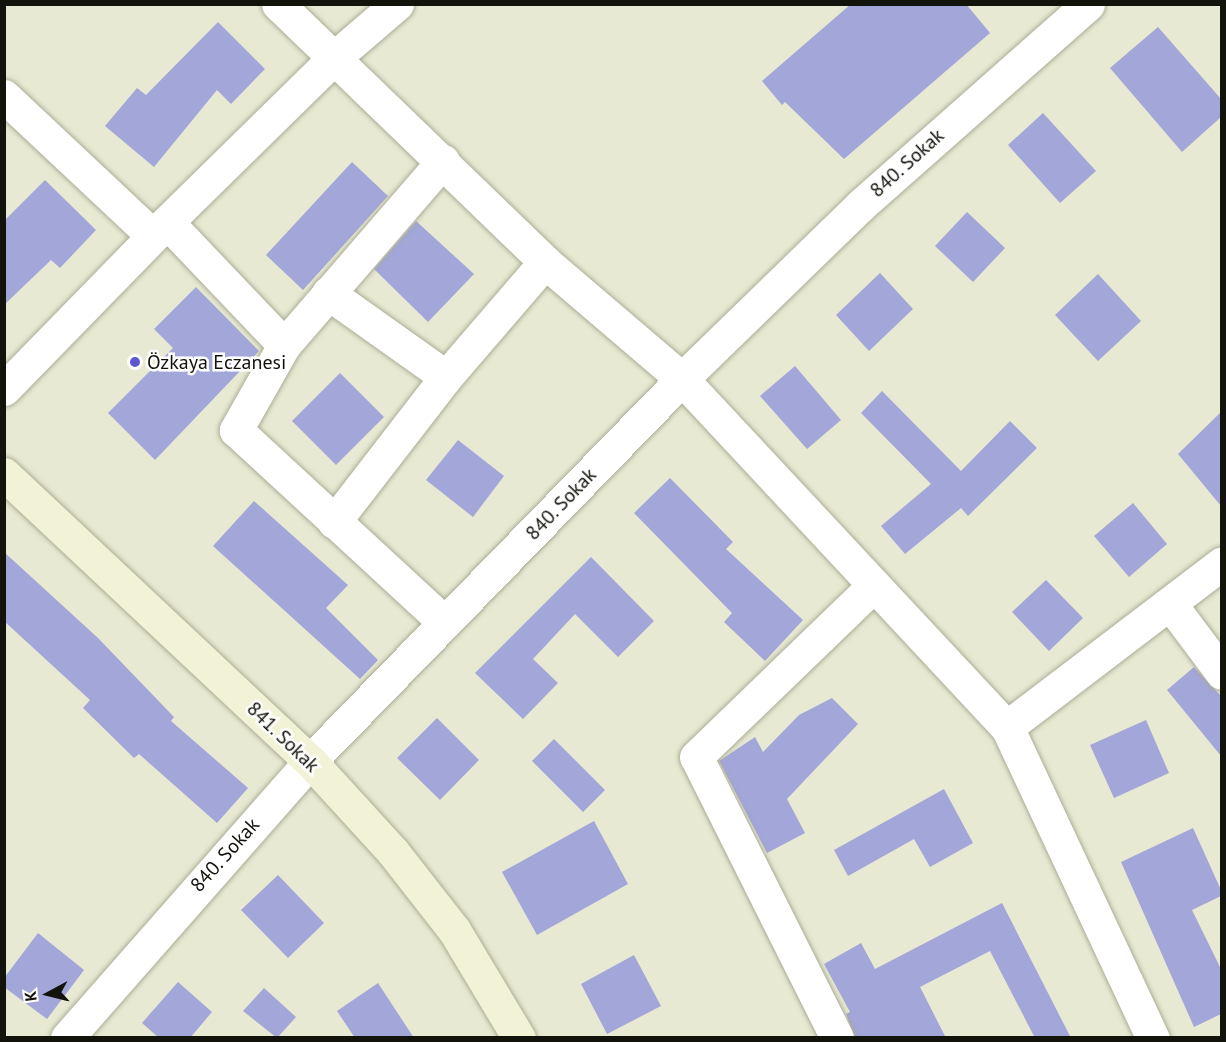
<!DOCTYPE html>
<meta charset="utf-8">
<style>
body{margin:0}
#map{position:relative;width:1226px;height:1042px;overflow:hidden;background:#e8e9d2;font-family:"PT Sans",sans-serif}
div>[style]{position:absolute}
.building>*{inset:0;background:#a2a6d8}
.roads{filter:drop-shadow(0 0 2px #abad96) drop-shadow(0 0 2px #abad96)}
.street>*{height:33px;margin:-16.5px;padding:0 16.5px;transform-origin:16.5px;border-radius:16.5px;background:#fff}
.secondary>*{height:33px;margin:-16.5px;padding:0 16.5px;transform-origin:16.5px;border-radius:16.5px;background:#f2f3d6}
.dots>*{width:16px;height:16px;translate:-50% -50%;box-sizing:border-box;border:3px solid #fff;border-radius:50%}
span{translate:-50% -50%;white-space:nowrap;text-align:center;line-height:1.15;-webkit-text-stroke:5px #fff;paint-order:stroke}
.street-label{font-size:20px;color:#12130b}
.poi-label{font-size:20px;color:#12130b}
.left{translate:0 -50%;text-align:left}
.frame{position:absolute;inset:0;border:6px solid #12130b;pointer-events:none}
.north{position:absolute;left:18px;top:964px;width:60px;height:60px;-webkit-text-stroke:4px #fff;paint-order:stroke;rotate:263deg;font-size:16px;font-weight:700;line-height:24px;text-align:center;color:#12130b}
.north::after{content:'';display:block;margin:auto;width:21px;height:27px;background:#12130b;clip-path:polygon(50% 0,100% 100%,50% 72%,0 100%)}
</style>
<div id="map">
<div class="building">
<div style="clip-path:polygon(851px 4px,966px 4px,990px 33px,844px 159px,785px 102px,782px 105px,762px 81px)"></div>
<div style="clip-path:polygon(218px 22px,265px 69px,231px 104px,217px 90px,154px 167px,105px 126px,137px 88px,146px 95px)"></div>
<div style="clip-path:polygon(1158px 27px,1221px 99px,1221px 117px,1182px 152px,1110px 68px)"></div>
<div style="clip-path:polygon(1043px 113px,1096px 171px,1060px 203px,1008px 145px)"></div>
<div style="clip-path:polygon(352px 162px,388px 196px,303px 290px,266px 255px)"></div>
<div style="clip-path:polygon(45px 180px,96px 230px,60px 268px,51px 260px,4px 305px,4px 221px)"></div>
<div style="clip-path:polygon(967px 212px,1005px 248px,973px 282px,935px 246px)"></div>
<div style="clip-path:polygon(416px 221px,474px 274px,428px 322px,374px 269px)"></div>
<div style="clip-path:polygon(880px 273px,913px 309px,869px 351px,836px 315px)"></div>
<div style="clip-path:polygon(1098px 274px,1141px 321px,1098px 361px,1055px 315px)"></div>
<div style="clip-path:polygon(196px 287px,259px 351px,155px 460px,108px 413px,173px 348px,154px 329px)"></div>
<div style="clip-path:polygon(795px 366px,841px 420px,807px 449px,760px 396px)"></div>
<div style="clip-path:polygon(340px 373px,384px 417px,336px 465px,292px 421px)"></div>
<div style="clip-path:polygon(882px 391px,961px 471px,1010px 421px,1037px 448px,968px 516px,961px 508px,905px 554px,881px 526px,931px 484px,861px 413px)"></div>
<div style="clip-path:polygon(1221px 412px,1221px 506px,1178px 454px)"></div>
<div style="clip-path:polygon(458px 440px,504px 476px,473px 517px,426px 480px)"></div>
<div style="clip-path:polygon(670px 478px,733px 542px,726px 549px,803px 620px,765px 661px,724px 622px,732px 613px,634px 513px)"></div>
<div style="clip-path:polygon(254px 501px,348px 585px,326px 608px,378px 660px,360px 679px,213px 546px)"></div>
<div style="clip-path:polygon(1133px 503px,1167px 544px,1129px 577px,1094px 536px)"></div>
<div style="clip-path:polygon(4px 552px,98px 638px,174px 717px,171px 721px,248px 788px,217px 823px,139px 754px,134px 758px,83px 708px,90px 700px,4px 621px)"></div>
<div style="clip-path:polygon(591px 557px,654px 621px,618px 657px,575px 614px,533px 659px,558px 683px,523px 719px,475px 673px)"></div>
<div style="clip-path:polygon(1046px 580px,1083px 618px,1049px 651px,1012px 612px)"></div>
<div style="clip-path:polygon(1194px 667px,1221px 696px,1221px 756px,1167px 690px)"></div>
<div style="clip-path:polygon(832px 698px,858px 724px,787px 799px,805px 833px,767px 853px,719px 761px,755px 737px,763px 752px,799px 715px)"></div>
<div style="clip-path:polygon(437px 718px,479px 760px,440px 800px,397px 758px)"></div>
<div style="clip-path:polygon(1146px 720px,1169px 773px,1114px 798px,1090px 745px)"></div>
<div style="clip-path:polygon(554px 739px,605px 790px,583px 812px,532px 761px)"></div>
<div style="clip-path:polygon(944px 789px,973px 843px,930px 867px,914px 839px,848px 876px,834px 850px)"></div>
<div style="clip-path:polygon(594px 821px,628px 884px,537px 935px,502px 872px)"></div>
<div style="clip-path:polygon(1193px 828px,1221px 890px,1221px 896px,1192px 910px,1221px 969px,1221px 1014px,1194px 1027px,1121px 862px)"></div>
<div style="clip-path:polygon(278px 875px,324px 923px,288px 958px,241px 910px)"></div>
<div style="clip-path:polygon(1002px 903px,1071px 1038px,1035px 1038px,990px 951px,920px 987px,946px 1038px,855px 1038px,846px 1014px,850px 1012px,824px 964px,861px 943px,875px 969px)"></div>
<div style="clip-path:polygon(38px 933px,84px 970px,47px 1019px,4px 987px,4px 978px)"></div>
<div style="clip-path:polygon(634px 955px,661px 1006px,607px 1034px,581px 984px)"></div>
<div style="clip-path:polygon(178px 982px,212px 1012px,190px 1038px,159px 1038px,142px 1023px)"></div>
<div style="clip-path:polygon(378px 983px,414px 1038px,355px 1038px,337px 1011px)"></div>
<div style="clip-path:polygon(264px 988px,296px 1017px,277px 1038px,243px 1011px)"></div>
</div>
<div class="roads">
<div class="street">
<div style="left:278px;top:4px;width:371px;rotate:44deg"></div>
<div style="left:545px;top:262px;width:180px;rotate:40.5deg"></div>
<div style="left:682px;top:379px;width:476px;rotate:47deg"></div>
<div style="left:1007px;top:727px;width:344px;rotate:64.9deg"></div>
<div style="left:4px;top:96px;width:204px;rotate:43.2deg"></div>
<div style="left:443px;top:161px;width:243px;rotate:130.8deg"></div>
<div style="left:284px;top:345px;width:98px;rotate:119.5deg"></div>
<div style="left:236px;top:430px;width:284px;rotate:42.7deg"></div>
<div style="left:167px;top:222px;width:170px;rotate:46.4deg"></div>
<div style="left:328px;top:293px;width:145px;rotate:35.4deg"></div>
<div style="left:4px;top:389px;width:233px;rotate:-45.7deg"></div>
<div style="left:167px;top:222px;width:234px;rotate:-44.5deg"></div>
<div style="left:334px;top:58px;width:83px;rotate:-40.6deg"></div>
<div style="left:334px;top:522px;width:183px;rotate:-52.3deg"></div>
<div style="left:446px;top:377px;width:152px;rotate:-49.3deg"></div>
<div style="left:1171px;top:605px;width:85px;rotate:53.1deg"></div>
<div style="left:1007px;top:727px;width:270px;rotate:-37.3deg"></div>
<div style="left:67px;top:1038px;width:368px;rotate:-48.7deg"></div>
<div style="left:310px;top:761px;width:533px;rotate:-45.76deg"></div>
<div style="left:682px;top:379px;width:250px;rotate:-44.2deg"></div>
<div style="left:861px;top:205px;width:303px;rotate:-41.5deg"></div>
<div style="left:837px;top:1038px;width:314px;rotate:-116.6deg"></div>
<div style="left:696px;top:757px;width:246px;rotate:-44deg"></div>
</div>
<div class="secondary">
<div style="left:4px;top:474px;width:420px;rotate:43.2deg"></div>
<div style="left:310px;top:761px;width:123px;rotate:47.6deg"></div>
<div style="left:393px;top:852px;width:99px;rotate:52deg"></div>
<div style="left:454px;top:930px;width:126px;rotate:59deg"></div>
</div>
</div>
<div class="dots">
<div style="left:135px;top:362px;background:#5e58d0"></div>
</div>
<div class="street-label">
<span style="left:907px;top:163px;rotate:-42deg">840. Sokak</span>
<span style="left:561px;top:504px;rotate:-46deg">840. Sokak</span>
<span style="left:283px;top:737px;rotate:44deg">841. Sokak</span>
<span style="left:225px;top:855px;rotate:-48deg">840. Sokak</span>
</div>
<div class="poi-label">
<span class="left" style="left:147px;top:362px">Özkaya Eczanesi</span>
</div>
<div class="frame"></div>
<div class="north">K</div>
</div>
